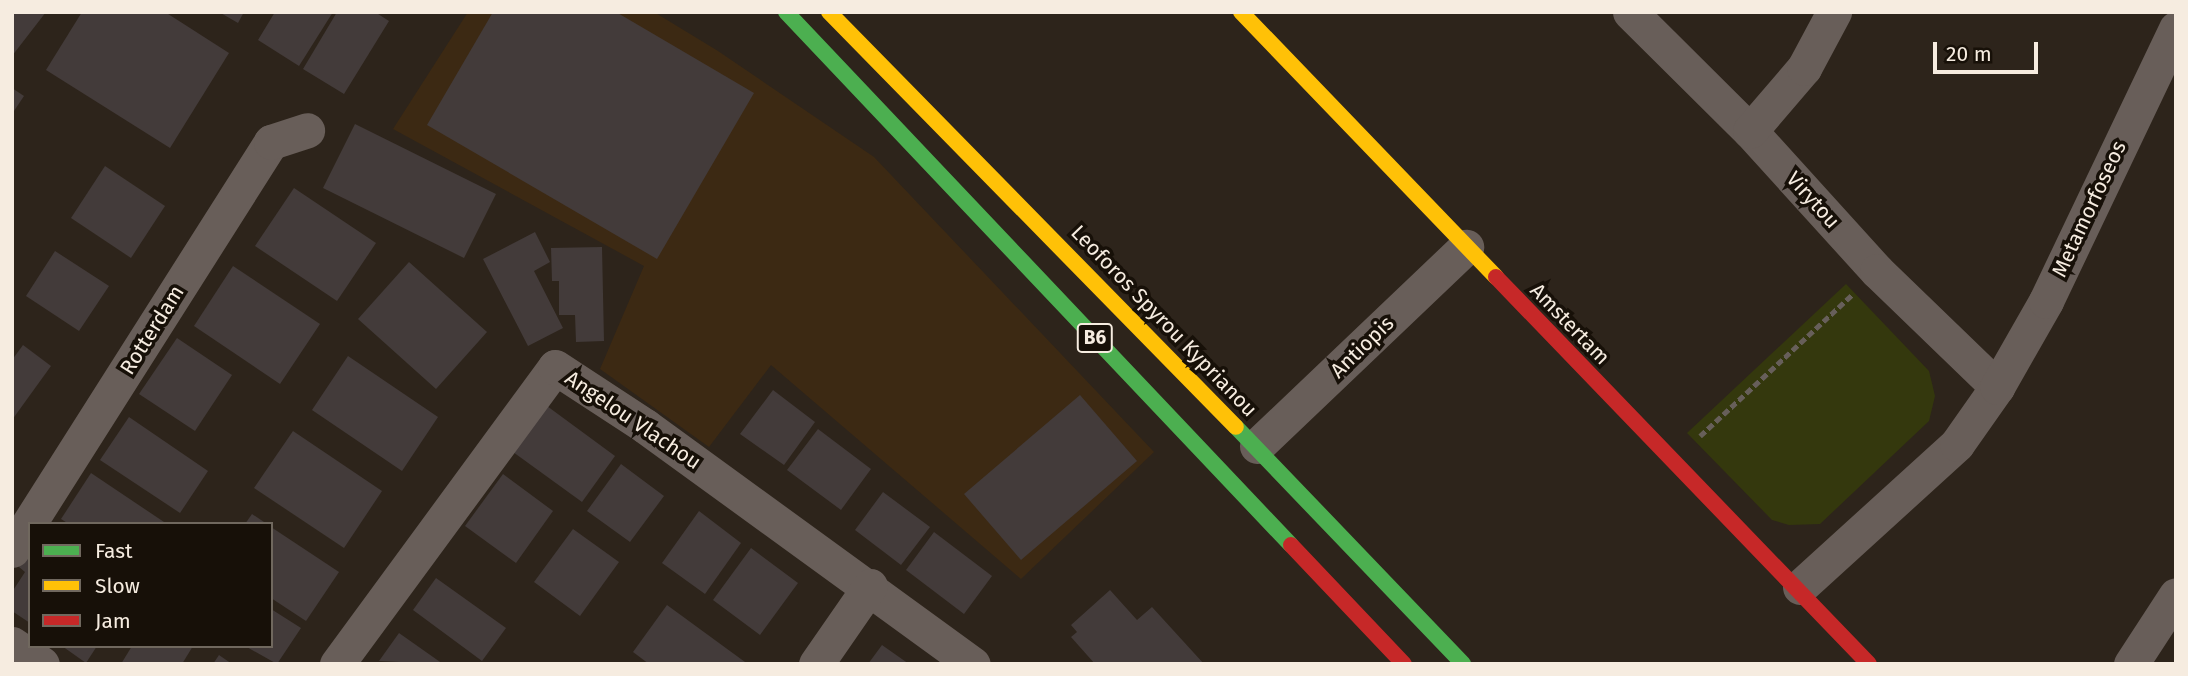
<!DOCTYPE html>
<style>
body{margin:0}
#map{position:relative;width:2188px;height:676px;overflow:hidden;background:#2d241b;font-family:"Fira Sans",sans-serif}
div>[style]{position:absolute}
.built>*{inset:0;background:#3c2913}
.green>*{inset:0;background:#34380d}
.building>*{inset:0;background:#433b3a}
.path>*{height:4.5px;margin-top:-2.25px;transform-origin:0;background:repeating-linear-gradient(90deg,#675f5a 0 7px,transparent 0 10.5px)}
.street>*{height:35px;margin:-17.5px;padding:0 17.5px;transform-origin:17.5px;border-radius:17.5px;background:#685e59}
.fast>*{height:16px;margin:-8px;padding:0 8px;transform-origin:8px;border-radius:8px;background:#4caf50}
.slow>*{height:16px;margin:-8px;padding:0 8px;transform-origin:8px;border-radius:8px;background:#ffc107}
.jam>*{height:16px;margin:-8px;padding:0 8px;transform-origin:8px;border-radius:8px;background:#c62828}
span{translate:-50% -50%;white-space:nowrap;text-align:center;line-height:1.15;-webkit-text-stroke:7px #171008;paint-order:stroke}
.shield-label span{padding:2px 5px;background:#171008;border:2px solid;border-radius:5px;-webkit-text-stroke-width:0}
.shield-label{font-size:19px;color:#f6ece0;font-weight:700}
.street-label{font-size:21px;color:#f6ece0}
.frame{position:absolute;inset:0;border:14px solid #f6ece0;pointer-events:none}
.legend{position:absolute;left:28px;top:522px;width:245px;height:126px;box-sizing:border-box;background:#171008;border:2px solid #70685e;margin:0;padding:9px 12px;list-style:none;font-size:21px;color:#f6ece0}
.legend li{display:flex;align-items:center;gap:14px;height:35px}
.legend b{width:35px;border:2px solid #70685e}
.scale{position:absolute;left:1933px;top:42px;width:105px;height:32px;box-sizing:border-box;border:4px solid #f6ece0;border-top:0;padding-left:9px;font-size:21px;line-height:24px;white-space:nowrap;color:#f6ece0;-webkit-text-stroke:5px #171008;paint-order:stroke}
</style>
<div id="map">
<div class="built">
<div style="clip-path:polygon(468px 12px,654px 12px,718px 51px,874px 157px,1154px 452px,1021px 579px,771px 365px,709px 447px,600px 369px,644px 266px,393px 129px)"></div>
</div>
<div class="green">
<div style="clip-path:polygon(1846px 284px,1929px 371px,1935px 396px,1929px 421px,1820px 524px,1789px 525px,1772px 520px,1687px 433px)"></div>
</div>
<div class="building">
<div style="clip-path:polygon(12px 12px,46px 12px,12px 56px)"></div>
<div style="clip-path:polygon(82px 12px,165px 12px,229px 53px,170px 148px,46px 70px)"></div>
<div style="clip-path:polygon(219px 12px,244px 12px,238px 23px)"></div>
<div style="clip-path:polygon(275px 12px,333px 12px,299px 66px,258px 40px)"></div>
<div style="clip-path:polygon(337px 12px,375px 12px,389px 21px,344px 94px,303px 69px)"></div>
<div style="clip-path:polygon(493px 12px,616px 12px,754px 93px,657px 259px,427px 125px)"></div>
<div style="clip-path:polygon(12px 88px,24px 96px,12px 114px)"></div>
<div style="clip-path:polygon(355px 124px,496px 194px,464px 258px,323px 188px)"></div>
<div style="clip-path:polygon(105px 166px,165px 206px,131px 258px,71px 218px)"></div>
<div style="clip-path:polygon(294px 188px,376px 243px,337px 301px,255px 246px)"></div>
<div style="clip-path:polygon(535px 232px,550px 262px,534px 271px,563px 328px,528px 346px,483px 259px)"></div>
<div style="clip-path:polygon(602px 247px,604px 341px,576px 342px,575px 315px,559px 315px,559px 281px,552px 281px,551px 248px)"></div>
<div style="clip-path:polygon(55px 251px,109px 286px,79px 331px,26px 296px)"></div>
<div style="clip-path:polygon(409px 262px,487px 332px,436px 389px,358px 319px)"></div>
<div style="clip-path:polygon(233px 266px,320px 324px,280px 384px,194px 326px)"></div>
<div style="clip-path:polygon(177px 338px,232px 375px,195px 431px,139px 394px)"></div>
<div style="clip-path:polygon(23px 345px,51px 366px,12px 420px,12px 360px)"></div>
<div style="clip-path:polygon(348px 356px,438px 417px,402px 471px,312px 410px)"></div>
<div style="clip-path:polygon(773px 390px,815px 422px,784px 465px,740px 434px)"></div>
<div style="clip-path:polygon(1080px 395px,1137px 461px,1021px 560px,964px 494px)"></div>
<div style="clip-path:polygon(547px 406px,615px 456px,582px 502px,513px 452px)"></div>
<div style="clip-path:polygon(129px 417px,208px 471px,180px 513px,100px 460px)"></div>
<div style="clip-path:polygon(818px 429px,871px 469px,841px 510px,787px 470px)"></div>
<div style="clip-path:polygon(293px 431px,382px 491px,344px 548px,254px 488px)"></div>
<div style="clip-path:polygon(621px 464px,664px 496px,630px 542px,587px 511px)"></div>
<div style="clip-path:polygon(91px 473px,167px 524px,69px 524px,61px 519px)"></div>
<div style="clip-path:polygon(503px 474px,553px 511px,516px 563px,465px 526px)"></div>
<div style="clip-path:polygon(883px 492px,930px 527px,901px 565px,855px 530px)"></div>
<div style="clip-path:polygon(699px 511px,741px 543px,705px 594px,662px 563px)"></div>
<div style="clip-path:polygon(252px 514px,267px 524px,245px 524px)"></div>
<div style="clip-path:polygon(271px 527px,339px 572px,306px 621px,271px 598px)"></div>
<div style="clip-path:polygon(573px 529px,619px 562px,580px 616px,534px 582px)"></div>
<div style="clip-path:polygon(934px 532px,992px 576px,964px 614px,906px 570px)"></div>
<div style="clip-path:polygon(751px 548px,798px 583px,760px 635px,713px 600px)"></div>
<div style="clip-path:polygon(30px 551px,30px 623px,12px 611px,12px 592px,25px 572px,19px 567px)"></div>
<div style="clip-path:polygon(436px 578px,506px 628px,482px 661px,413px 610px)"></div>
<div style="clip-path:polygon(1110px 590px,1137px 620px,1152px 607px,1204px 664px,1095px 664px,1071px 637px,1077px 632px,1071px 625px)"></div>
<div style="clip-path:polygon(667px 605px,745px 662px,744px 664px,649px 664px,633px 652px)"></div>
<div style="clip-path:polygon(271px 609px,301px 628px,277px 664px,245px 646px,271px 646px)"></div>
<div style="clip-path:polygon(399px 633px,443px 664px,379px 661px)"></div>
<div style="clip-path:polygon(882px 645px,909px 664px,868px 664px)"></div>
<div style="clip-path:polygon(62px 646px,97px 646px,86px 663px)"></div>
<div style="clip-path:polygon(132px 646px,193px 646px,182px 664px,121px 664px)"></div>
<div style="clip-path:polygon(219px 655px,232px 664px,213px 664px)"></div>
</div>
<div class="path">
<div style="left:1700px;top:436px;width:209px;rotate:-42.9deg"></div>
</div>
<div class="street">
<div style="left:1630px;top:12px;width:169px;rotate:44.8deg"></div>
<div style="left:1750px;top:131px;width:189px;rotate:47.8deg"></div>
<div style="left:1877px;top:271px;width:167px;rotate:44deg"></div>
<div style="left:1750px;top:131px;width:83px;rotate:-49.4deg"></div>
<div style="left:1804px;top:68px;width:64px;rotate:-61.8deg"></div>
<div style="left:1257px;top:446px;width:289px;rotate:-43.6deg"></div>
<div style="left:12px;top:550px;width:483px;rotate:-57.6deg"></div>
<div style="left:271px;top:142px;width:38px;rotate:-18deg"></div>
<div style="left:1800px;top:587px;width:212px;rotate:-42.3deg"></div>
<div style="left:1957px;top:444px;width:70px;rotate:-54.9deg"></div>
<div style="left:1997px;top:387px;width:99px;rotate:-60.3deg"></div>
<div style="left:2046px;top:301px;width:302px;rotate:-64.5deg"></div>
<div style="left:12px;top:644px;width:36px;rotate:34deg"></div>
<div style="left:337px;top:664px;width:368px;rotate:-53.7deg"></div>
<div style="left:555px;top:367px;width:108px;rotate:33.2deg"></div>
<div style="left:645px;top:426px;width:405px;rotate:36deg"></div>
<div style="left:816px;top:664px;width:95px;rotate:-55.3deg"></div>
<div style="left:2131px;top:664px;width:82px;rotate:-56.9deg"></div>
</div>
<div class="fast">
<div style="left:786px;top:12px;width:734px;rotate:46.55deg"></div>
<div style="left:1236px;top:427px;width:328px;rotate:46.2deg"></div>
</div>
<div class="slow">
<div style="left:829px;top:12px;width:581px;rotate:45.56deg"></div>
<div style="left:1241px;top:12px;width:368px;rotate:46.1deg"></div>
</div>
<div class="jam">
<div style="left:1496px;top:277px;width:537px;rotate:46.06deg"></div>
<div style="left:1291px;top:545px;width:164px;rotate:46.5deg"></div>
</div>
<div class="shield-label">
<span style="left:1095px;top:338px">B6</span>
</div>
<div class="street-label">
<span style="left:1813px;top:200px;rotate:48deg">Virytou</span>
<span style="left:2089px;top:209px;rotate:-65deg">Metamorfoseos</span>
<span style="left:1164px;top:321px;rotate:46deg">Leoforos Spyrou Kyprianou</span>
<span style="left:1570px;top:324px;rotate:46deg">Amstertam</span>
<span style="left:152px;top:330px;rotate:-58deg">Rotterdam</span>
<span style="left:1362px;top:347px;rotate:-44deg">Antiopis</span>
<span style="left:633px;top:420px;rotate:34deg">Angelou Vlachou</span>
</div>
<div class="frame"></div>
<ul class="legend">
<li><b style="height:9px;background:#4caf50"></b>Fast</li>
<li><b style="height:9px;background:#ffc107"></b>Slow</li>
<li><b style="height:9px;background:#c62828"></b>Jam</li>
</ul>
<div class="scale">20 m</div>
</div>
